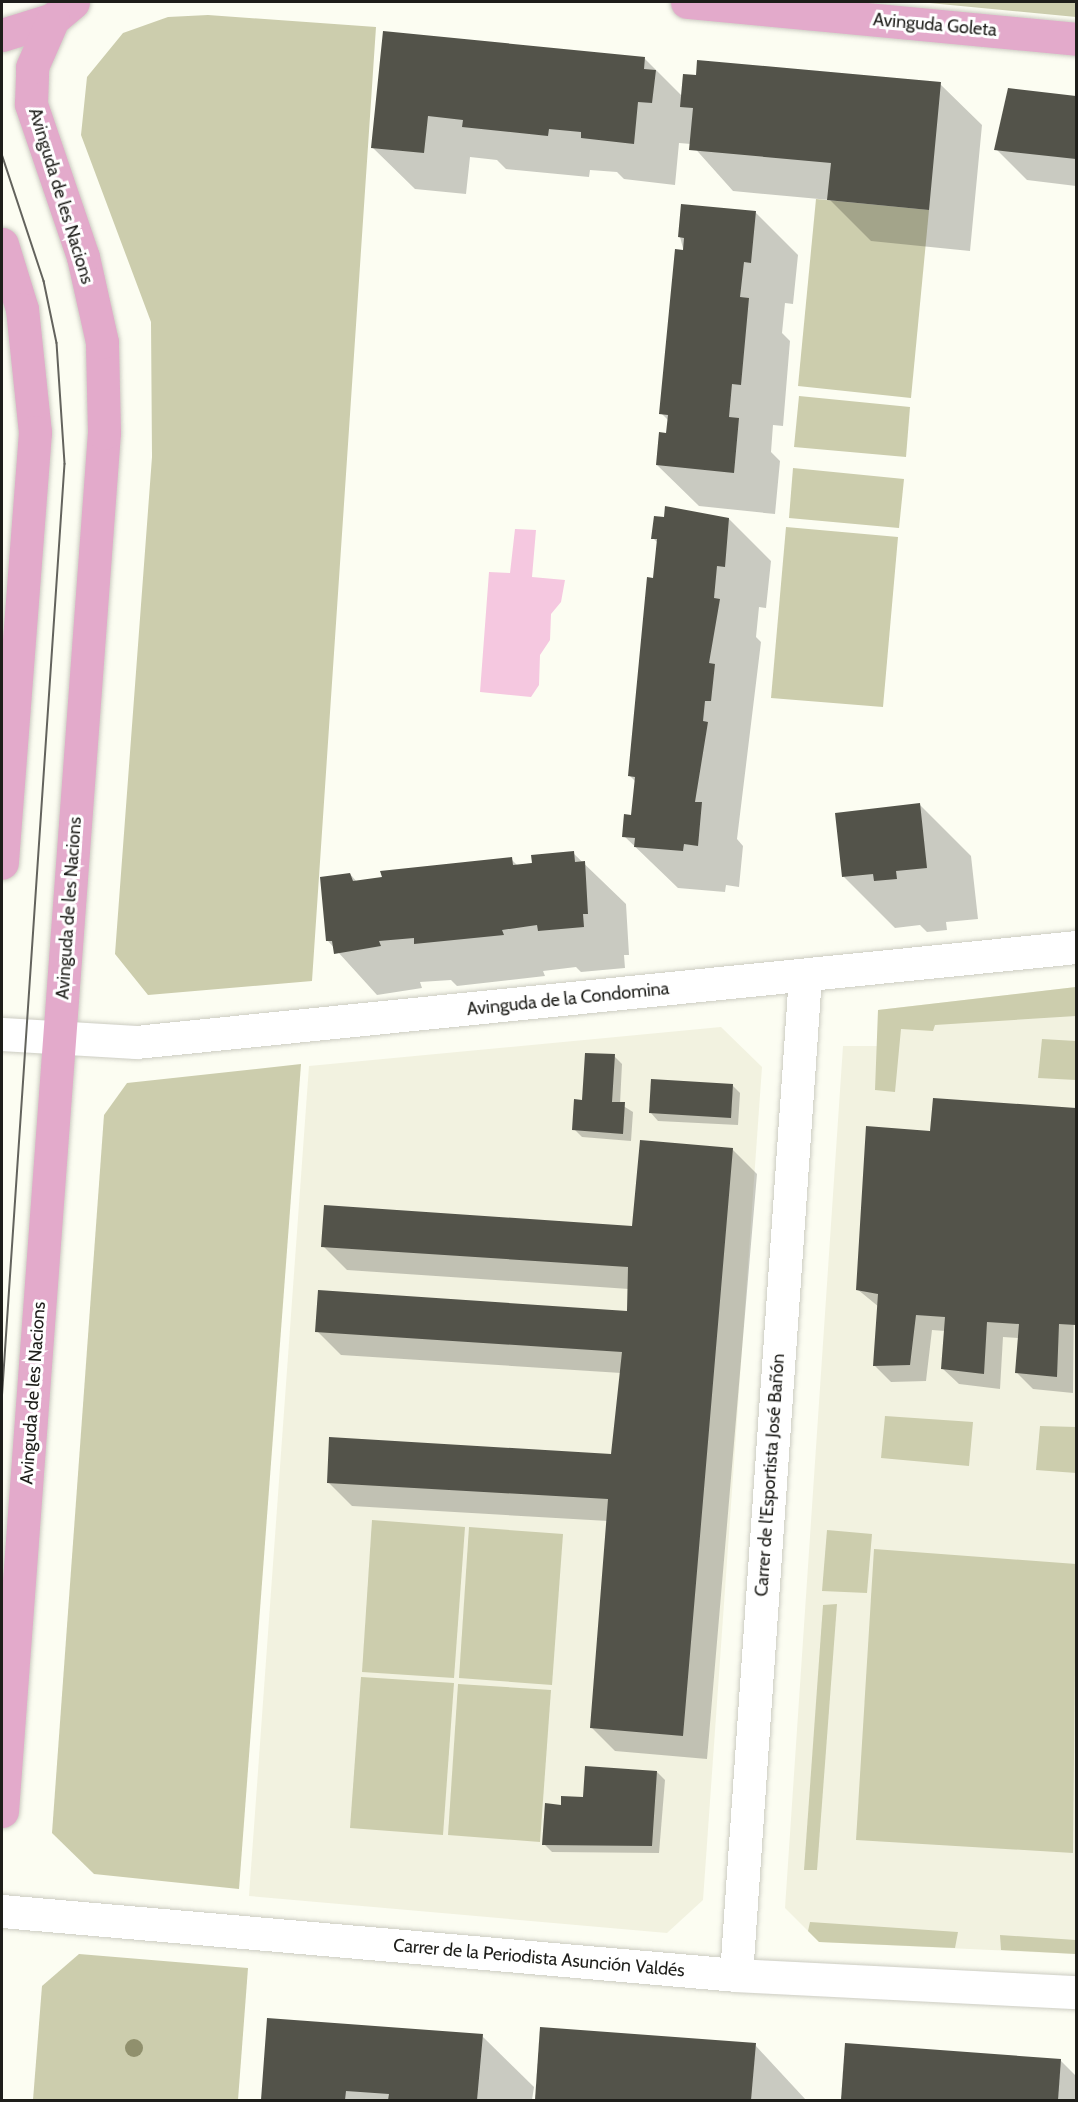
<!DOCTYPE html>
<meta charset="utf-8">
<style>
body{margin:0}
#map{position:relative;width:1078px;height:2102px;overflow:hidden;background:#fcfdf2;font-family:Cabin,sans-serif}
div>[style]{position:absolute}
.built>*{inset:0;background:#f2f2e0}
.green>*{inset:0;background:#cccdad}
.water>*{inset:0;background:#f5c8e0}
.shadow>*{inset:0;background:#0003}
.building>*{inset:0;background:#53534a}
.roads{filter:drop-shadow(0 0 2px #ccccc2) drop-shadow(0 0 2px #ccccc2)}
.minor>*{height:33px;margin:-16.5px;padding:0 16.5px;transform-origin:16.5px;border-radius:16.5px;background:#fff}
.major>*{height:33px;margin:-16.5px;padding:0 16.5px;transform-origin:16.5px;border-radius:16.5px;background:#e3aacb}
.tram>*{height:1.5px;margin:-0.75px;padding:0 0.75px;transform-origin:0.75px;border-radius:0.75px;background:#63635d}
.trees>*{width:18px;height:18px;margin:-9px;border-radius:50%;background:#90906d}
span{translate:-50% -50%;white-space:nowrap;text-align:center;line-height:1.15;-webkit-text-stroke:6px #fff;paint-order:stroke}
.street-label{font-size:18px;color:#1e1e1a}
.frame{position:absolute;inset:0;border:3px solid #1e1e1a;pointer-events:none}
</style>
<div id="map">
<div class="built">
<div style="clip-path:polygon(1076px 987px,1076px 1954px,819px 1942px,785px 1908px,843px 1046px,878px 1046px,878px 1010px)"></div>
<div style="clip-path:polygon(721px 1027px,762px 1067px,703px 1900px,667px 1933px,249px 1896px,309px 1066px)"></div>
</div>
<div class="green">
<div style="clip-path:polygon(919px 2px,1076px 2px,1076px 17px)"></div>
<div style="clip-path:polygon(208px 15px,376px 27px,312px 981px,148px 995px,115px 954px,152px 457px,151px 322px,81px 135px,87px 77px,123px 33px,168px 17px)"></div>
<div style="clip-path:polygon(816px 199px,929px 210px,911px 398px,798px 386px)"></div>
<div style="clip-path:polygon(799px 396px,910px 407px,906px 457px,794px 447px)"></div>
<div style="clip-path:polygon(793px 468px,904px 479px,899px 528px,789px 518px)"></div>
<div style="clip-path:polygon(786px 527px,898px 537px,883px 707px,771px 698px)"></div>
<div style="clip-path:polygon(1076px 987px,1076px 1016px,935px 1025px,933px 1031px,901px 1029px,895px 1092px,875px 1090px,878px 1010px)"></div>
<div style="clip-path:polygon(1042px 1039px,1076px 1041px,1076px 1080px,1038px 1078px)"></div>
<div style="clip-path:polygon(301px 1064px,239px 1889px,94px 1874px,52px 1833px,104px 1115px,127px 1083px)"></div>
<div style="clip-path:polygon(885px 1416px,973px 1422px,969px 1466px,881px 1458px)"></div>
<div style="clip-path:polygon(1040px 1426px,1076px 1427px,1076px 1473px,1036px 1470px)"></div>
<div style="clip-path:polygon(372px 1520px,465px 1527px,454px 1678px,362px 1672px)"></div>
<div style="clip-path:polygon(469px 1527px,563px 1534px,552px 1685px,459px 1678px)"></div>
<div style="clip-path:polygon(827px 1530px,872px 1534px,867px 1593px,822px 1591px)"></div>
<div style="clip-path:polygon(874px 1549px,1076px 1564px,1073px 1853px,856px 1840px)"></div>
<div style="clip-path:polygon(837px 1604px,817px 1870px,804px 1870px,823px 1605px)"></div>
<div style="clip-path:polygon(361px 1677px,454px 1683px,443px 1835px,350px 1828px)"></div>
<div style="clip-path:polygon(458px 1684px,551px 1690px,540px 1842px,448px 1835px)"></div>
<div style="clip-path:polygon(810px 1922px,958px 1932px,955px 1948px,819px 1942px,808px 1931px)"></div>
<div style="clip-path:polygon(1000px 1935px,1076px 1940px,1076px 1954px,1001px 1950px)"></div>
<div style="clip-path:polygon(79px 1954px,248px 1968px,238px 2100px,33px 2100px,42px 1986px)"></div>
</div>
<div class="water">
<div style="clip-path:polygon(515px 529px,536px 530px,532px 577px,565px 580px,561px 602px,551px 614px,550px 640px,540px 655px,539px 685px,531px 697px,480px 692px,489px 572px,510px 573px)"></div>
</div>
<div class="shadow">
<div style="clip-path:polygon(384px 32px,644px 58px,682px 96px,940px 84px,982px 125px,970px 251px,871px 241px,830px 200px,733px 191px,691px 144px,679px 143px,675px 185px,624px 179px,617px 172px,590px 170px,589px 177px,506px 169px,497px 160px,470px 157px,466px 194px,415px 189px,373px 148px)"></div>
<div style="clip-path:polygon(1009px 90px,1076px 98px,1076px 186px,1027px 180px,996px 149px)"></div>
<div style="clip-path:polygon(756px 213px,798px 255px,793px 304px,785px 303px,782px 333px,790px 341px,783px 426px,773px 425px,771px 452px,780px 461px,775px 514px,699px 506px,657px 465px,668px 435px,669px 421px,661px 413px,684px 252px,680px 237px)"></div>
<div style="clip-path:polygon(729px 519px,771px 561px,766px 608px,759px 607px,756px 637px,761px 642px,737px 839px,743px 846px,739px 887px,726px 885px,725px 892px,678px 888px,624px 836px,633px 817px,636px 782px,629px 775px,658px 543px,653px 538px)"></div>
<div style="clip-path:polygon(920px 805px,971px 856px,978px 919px,946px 922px,947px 930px,927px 932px,920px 925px,895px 928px,844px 877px)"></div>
<div style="clip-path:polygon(573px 853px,626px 904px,629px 955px,624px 955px,625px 968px,581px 972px,576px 967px,543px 971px,545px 976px,457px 986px,451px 980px,420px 982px,422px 988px,377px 995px,328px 941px,350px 874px,357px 882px,511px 859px,518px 866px)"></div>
<div style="clip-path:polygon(614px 1056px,622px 1064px,620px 1104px,633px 1112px,631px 1141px,582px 1137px,574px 1129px,583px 1101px)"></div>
<div style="clip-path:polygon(732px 1085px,740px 1093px,738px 1125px,658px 1121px,651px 1113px)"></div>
<div style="clip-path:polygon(934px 1099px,1076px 1110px,1073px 1393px,1033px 1389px,1016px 1372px,1019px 1338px,1003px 1337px,1000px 1389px,959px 1384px,942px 1368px,945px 1331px,932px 1330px,926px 1381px,891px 1382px,874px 1365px,879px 1307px,857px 1289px,931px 1132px)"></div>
<div style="clip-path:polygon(732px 1149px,757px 1174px,707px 1759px,615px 1751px,591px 1727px,608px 1521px,352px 1506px,328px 1482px,613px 1456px,621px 1373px,341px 1355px,317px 1331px,628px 1312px,629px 1289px,347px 1270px,323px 1246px,634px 1227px)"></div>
<div style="clip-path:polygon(657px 1772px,665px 1780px,659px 1853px,552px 1852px,544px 1844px,562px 1806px)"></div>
<div style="clip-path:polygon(541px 2028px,755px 2045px,806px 2100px,536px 2100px)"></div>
<div style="clip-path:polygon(482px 2036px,534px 2087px,532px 2100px,262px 2099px)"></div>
<div style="clip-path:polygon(847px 2044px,1060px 2060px,1076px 2076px,1076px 2100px,842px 2100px)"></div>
</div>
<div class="building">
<div style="clip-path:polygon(383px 31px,645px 57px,644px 69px,656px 70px,652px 103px,638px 102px,634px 144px,581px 138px,581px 132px,549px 129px,548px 136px,462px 127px,463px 120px,428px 116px,424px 153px,371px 148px)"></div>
<div style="clip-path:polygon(697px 60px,941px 82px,929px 210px,827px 200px,831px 163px,689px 150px,693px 108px,680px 107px,683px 74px,696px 75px)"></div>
<div style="clip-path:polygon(1008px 88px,1076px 96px,1076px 159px,994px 150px)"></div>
<div style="clip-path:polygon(681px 204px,756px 211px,751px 263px,744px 262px,740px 297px,749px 298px,741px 385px,732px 384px,729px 417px,739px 418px,734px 473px,656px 465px,659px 432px,666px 433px,668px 415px,659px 414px,675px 249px,683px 250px,684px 238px,678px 237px)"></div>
<div style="clip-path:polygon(665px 506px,729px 518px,725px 567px,717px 566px,714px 598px,720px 599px,709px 663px,715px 664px,711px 701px,705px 701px,703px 721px,708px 722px,695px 802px,702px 802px,698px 846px,684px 844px,683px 851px,634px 847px,635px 838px,622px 837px,624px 814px,631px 815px,635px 777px,628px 776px,647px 577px,653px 578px,657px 539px,651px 539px,654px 516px,664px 517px)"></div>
<div style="clip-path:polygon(920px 803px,927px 868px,896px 871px,897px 879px,874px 881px,873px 874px,842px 877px,835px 813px)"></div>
<div style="clip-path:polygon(574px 851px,575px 862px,585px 861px,588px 914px,583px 914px,584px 927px,538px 931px,537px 925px,502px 930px,504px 935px,414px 944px,414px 938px,379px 941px,381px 946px,334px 954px,332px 941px,326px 941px,320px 877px,350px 873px,353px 881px,382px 877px,380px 871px,512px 857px,513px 865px,532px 863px,531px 855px)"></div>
<div style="clip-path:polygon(585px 1053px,615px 1054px,612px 1102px,625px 1102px,623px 1134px,572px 1130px,574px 1099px,582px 1100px)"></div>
<div style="clip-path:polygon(651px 1079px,733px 1084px,731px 1118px,649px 1113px)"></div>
<div style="clip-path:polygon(933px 1098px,1076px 1108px,1076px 1325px,1059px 1324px,1057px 1377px,1015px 1373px,1019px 1324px,987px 1322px,984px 1374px,941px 1369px,945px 1317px,916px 1315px,910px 1365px,873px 1366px,878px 1294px,856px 1290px,866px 1126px,930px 1131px)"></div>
<div style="clip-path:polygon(640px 1140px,733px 1148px,683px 1736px,590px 1728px,608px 1499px,327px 1483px,329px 1437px,611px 1454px,622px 1352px,315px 1332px,318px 1290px,627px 1311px,628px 1267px,321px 1247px,324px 1205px,632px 1226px)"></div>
<div style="clip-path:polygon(585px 1766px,657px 1771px,652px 1846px,542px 1845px,545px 1803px,561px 1805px,561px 1796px,583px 1797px)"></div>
<div style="clip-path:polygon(267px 2018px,483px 2034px,477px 2100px,388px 2100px,389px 2094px,346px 2091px,345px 2100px,261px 2100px)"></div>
<div style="clip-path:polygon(540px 2027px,756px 2043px,751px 2100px,535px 2100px)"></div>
<div style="clip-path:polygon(845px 2043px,1061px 2059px,1058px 2100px,841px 2100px)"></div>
</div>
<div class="roads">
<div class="minor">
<div style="left:2px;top:1034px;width:134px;rotate:3.4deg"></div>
<div style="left:136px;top:1042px;width:945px;rotate:-5.77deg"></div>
<div style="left:2px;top:1911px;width:737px;rotate:4.98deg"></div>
<div style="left:736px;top:1975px;width:340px;rotate:2.9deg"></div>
<div style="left:736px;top:1975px;width:1001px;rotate:-86.05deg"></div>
</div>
<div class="major">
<div style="left:687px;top:2px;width:391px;rotate:5.4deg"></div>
<div style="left:2px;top:35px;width:53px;rotate:-17.4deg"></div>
<div style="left:53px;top:19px;width:26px;rotate:-40deg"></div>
<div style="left:2px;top:244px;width:68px;rotate:72.9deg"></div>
<div style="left:22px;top:309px;width:124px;rotate:84deg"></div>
<div style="left:35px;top:432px;width:432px;rotate:94.4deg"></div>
<div style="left:2px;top:1811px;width:1382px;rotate:-85.77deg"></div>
<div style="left:104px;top:433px;width:91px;rotate:-91.3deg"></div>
<div style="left:102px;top:342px;width:87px;rotate:-102.6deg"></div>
<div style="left:83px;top:257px;width:162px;rotate:-108.8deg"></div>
<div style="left:31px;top:104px;width:37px;rotate:-88deg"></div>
<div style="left:32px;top:67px;width:52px;rotate:-66.4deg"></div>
</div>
</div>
<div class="tram">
<div style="left:2px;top:154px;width:134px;rotate:71.7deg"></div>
<div style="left:44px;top:281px;width:63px;rotate:78.2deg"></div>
<div style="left:57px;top:343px;width:121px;rotate:86.2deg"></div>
<div style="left:65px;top:464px;width:941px;rotate:93.84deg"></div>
</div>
<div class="trees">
<div style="left:134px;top:2048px"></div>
</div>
<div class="street-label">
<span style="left:935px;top:25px;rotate:5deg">Avinguda Goleta</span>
<span style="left:61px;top:196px;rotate:73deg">Avinguda de les Nacions</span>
<span style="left:69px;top:908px;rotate:-86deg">Avinguda de les Nacions</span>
<span style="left:568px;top:999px;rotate:-6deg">Avinguda de la Condomina</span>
<span style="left:33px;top:1393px;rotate:-86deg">Avinguda de les Nacions</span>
<span style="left:770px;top:1475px;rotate:-86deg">Carrer de l'Esportista José Bañón</span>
<span style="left:539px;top:1958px;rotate:5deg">Carrer de la Periodista Asunción Valdés</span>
</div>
<div class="frame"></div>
</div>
